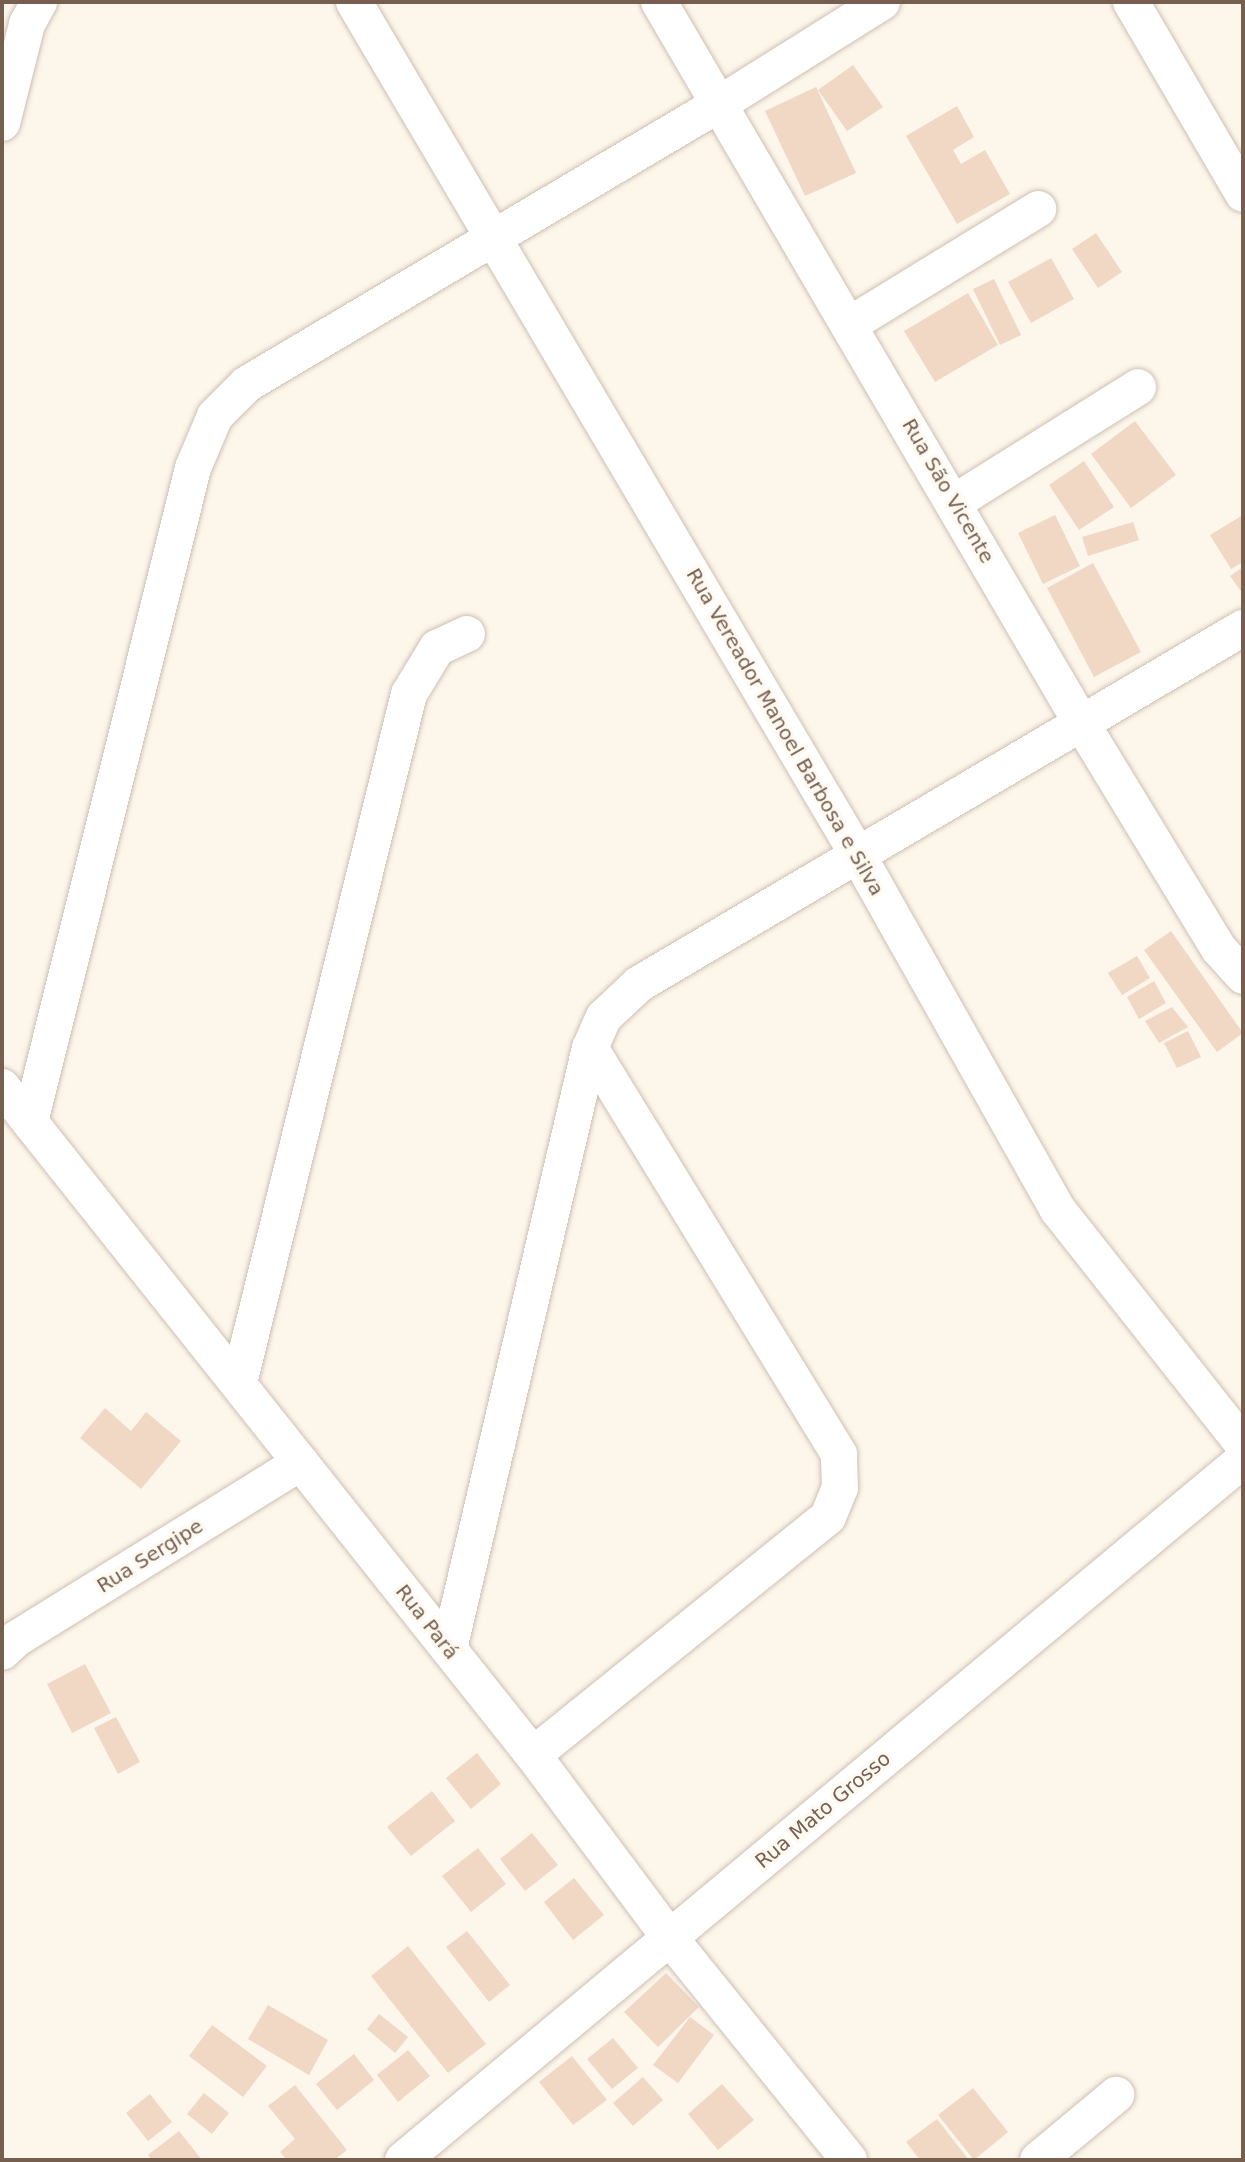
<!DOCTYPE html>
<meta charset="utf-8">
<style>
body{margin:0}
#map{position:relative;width:1245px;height:2162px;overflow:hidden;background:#fcf6eb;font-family:"DejaVu Sans",sans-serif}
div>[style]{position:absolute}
.building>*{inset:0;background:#f0d8c4}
.roads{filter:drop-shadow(0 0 2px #cebfb1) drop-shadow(0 0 2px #cebfb1)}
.minor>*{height:36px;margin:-18px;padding:0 18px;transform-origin:18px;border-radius:18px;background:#fff}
span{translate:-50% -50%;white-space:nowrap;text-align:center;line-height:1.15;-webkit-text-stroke:7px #fefaf2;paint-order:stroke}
.street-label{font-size:20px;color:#775f4f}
.frame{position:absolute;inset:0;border:4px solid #775f4f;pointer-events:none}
</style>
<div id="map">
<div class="building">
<div style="clip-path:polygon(853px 65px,883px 107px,847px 131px,818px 90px)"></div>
<div style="clip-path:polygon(816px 87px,856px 173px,805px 196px,765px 111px)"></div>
<div style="clip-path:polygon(957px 106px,974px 137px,953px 150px,961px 164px,985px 150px,1010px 194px,957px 224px,906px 136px)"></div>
<div style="clip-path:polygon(1096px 233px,1122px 272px,1098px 288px,1072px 249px)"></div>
<div style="clip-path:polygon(1051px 258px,1074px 299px,1031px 323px,1008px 282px)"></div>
<div style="clip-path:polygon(994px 279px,1021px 335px,1000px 345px,973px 289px)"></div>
<div style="clip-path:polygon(968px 293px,998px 345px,935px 382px,904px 331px)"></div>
<div style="clip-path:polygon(1135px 421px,1176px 475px,1131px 508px,1091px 454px)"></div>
<div style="clip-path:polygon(1084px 461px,1114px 507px,1079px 530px,1049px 485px)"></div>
<div style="clip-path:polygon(1055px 515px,1080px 566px,1043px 584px,1018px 533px)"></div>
<div style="clip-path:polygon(1243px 515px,1243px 562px,1231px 569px,1210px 535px)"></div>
<div style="clip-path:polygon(1133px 522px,1139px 540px,1088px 556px,1082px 537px)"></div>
<div style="clip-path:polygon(1093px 563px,1141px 652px,1094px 677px,1047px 588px)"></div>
<div style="clip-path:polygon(1243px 567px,1243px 594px,1230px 576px)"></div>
<div style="clip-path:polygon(1171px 931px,1243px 1033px,1217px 1052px,1144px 950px)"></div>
<div style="clip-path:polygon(1137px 956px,1150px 978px,1122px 995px,1108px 973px)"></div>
<div style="clip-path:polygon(1154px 981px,1166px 1003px,1139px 1019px,1127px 997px)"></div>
<div style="clip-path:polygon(1172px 1007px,1188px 1027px,1159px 1043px,1145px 1021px)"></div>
<div style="clip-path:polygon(1188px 1031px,1201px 1057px,1177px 1068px,1164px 1043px)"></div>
<div style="clip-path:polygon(105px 1408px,131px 1431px,146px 1412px,181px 1441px,141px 1489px,80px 1438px)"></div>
<div style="clip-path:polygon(85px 1664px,111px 1713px,72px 1733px,47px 1684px)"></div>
<div style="clip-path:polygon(116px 1717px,140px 1762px,118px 1774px,94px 1728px)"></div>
<div style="clip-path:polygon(477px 1753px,501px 1784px,471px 1809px,446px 1778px)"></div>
<div style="clip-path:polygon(432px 1791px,455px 1821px,411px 1856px,387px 1827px)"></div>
<div style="clip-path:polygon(532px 1833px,558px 1865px,525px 1891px,500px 1859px)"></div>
<div style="clip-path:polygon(478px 1848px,506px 1884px,471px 1912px,442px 1876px)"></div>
<div style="clip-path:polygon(574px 1878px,604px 1915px,573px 1940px,544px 1902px)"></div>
<div style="clip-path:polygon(467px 1931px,510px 1985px,489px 2002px,446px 1947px)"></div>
<div style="clip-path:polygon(408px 1946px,486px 2044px,448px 2073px,371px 1976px)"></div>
<div style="clip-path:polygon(666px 1973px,699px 2007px,658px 2047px,624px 2012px)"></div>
<div style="clip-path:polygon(268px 2005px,328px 2040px,309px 2075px,248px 2039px)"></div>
<div style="clip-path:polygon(379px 2014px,408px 2037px,395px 2053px,367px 2029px)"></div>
<div style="clip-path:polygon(690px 2017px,714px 2035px,678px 2083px,653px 2065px)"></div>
<div style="clip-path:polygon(212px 2025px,267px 2066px,243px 2097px,189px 2056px)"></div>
<div style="clip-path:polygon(613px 2038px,638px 2068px,612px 2089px,587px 2059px)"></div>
<div style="clip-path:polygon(408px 2050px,430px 2076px,398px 2102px,377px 2075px)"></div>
<div style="clip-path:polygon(354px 2054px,374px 2080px,337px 2110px,316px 2084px)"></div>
<div style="clip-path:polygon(572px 2056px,607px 2100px,573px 2125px,539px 2082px)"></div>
<div style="clip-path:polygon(643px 2077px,663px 2100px,633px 2126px,613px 2103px)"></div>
<div style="clip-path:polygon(722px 2084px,754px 2120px,718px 2150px,688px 2114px)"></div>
<div style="clip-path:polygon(295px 2085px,347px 2150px,334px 2160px,287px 2160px,280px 2152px,295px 2139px,268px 2106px)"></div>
<div style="clip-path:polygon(973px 2088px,1008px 2132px,974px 2160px,938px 2115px)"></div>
<div style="clip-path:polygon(204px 2093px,229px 2113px,212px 2134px,187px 2114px)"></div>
<div style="clip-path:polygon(150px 2094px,172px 2122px,148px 2141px,126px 2113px)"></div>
<div style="clip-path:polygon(937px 2119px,969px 2160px,920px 2160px,906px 2142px)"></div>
<div style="clip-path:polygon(179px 2131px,202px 2160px,152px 2160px,148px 2155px)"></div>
</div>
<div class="roads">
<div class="minor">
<div style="left:354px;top:2px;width:993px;rotate:59.43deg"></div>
<div style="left:859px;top:857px;width:405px;rotate:60.6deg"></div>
<div style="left:1058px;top:1210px;width:298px;rotate:51.7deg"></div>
<div style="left:659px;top:2px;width:837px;rotate:59.64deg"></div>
<div style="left:1082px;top:724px;width:263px;rotate:58.7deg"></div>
<div style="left:1219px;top:949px;width:36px;rotate:48deg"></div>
<div style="left:1131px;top:2px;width:222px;rotate:59.7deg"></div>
<div style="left:2px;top:123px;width:102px;rotate:-75.8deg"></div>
<div style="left:27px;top:24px;width:25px;rotate:-61deg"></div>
<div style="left:849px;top:325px;width:222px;rotate:-31.5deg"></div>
<div style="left:955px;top:502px;width:216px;rotate:-32.1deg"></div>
<div style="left:2px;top:1087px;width:853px;rotate:51.52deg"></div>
<div style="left:533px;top:1755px;width:229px;rotate:53.2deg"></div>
<div style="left:670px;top:1938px;width:285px;rotate:51.1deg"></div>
<div style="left:30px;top:1122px;width:674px;rotate:-76deg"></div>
<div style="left:193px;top:468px;width:56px;rotate:-67.1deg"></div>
<div style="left:215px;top:416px;width:45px;rotate:-45deg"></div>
<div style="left:247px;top:384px;width:551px;rotate:-30.66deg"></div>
<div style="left:721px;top:103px;width:190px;rotate:-32.1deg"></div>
<div style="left:239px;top:1383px;width:710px;rotate:-76.14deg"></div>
<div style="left:409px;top:694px;width:54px;rotate:-58.7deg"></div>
<div style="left:437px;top:648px;width:33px;rotate:-25deg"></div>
<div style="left:449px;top:1649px;width:617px;rotate:-76.8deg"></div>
<div style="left:590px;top:1048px;width:34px;rotate:-66deg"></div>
<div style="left:604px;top:1017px;width:48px;rotate:-43.3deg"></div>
<div style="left:639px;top:984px;width:701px;rotate:-30.52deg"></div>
<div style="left:2px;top:1652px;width:19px;rotate:-43deg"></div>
<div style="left:16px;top:1639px;width:335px;rotate:-31.8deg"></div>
<div style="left:533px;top:1755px;width:379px;rotate:-38.9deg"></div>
<div style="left:828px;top:1517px;width:31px;rotate:-68deg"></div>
<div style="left:840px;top:1488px;width:34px;rotate:-92deg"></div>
<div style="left:839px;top:1454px;width:476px;rotate:-121.5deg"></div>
<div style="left:403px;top:2160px;width:1093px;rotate:-39.81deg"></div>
<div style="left:1038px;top:2160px;width:102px;rotate:-39.8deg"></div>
</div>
</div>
<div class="street-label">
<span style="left:948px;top:491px;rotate:60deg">Rua São Vicente</span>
<span style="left:785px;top:732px;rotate:60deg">Rua Vereador Manoel Barbosa e Silva</span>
<span style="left:150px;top:1556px;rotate:-32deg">Rua Sergipe</span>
<span style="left:427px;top:1622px;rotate:52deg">Rua Pará</span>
<span style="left:823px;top:1810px;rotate:-40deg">Rua Mato Grosso</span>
</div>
<div class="frame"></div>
</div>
